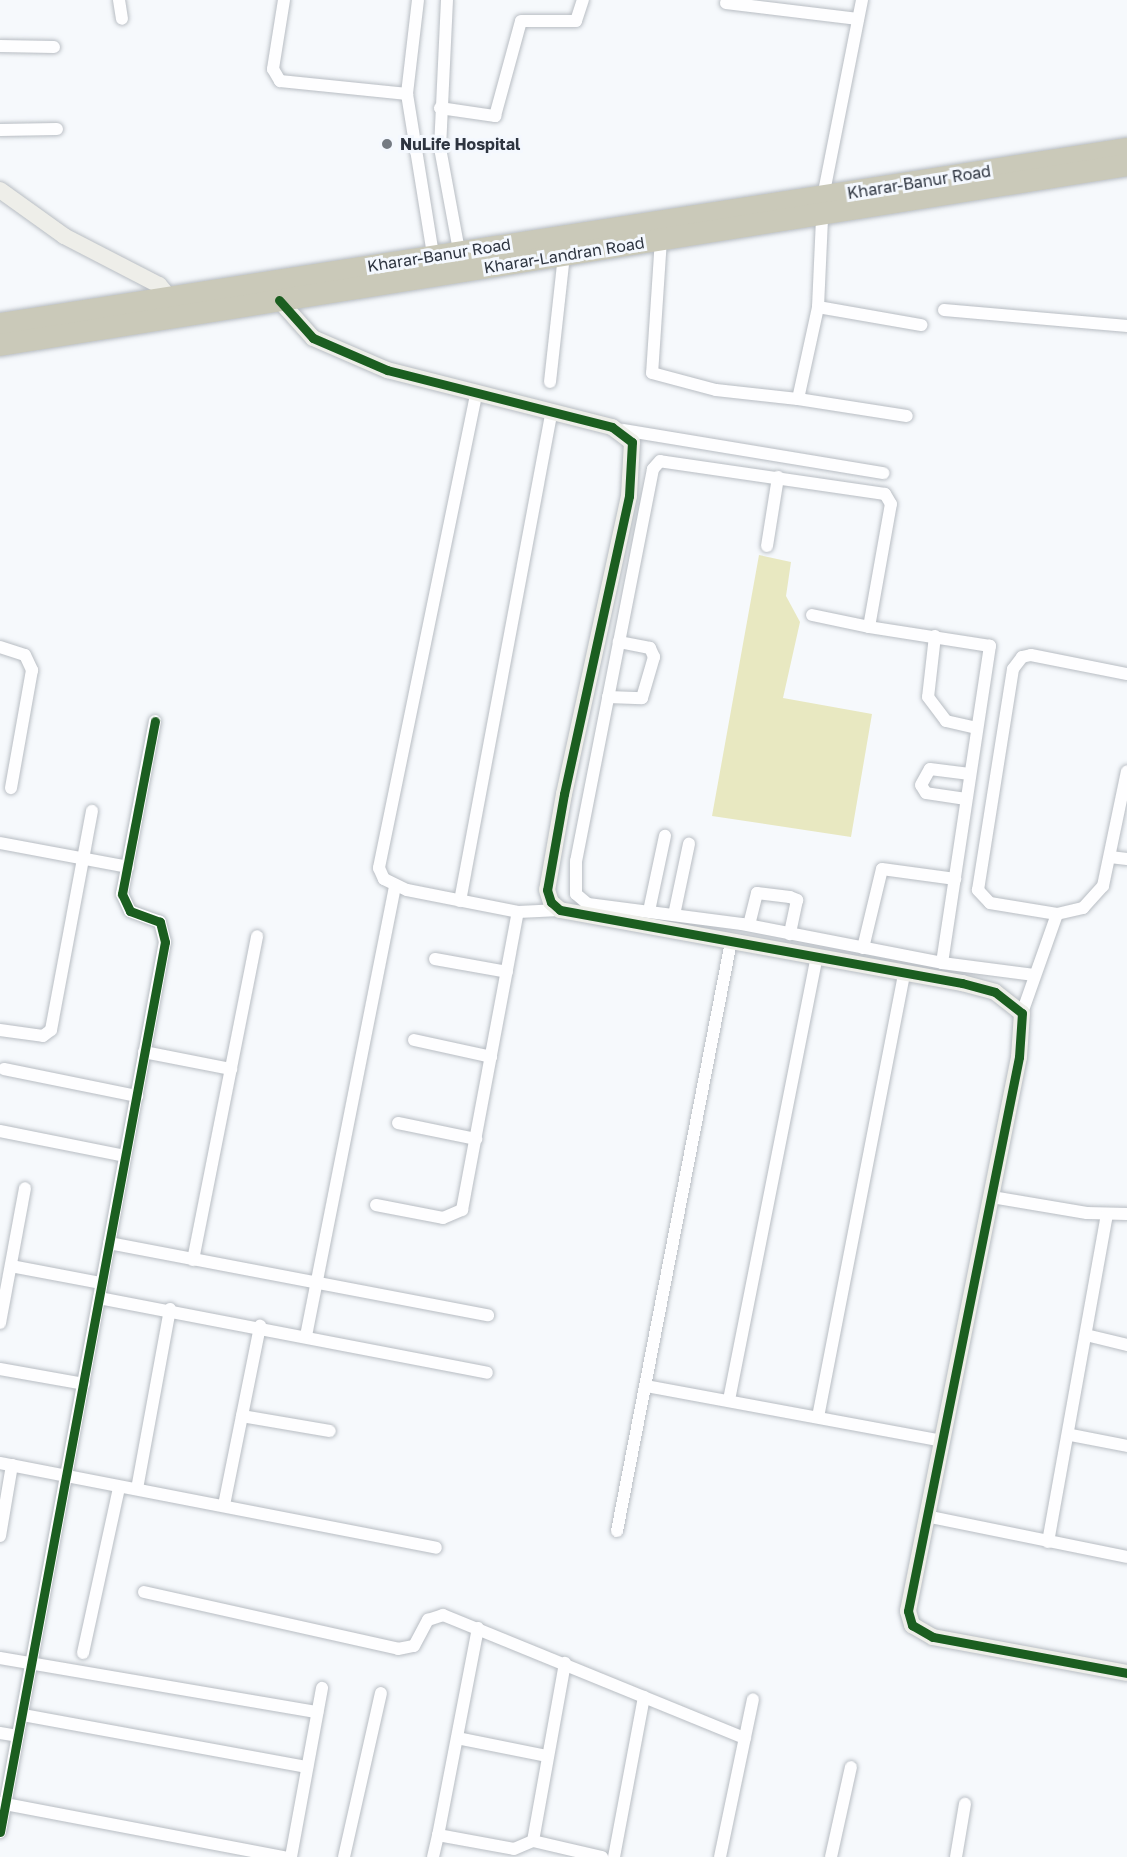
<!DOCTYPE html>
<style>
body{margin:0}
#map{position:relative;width:1127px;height:1857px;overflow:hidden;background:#f6f9fc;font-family:"Golos Text",sans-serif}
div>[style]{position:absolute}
.green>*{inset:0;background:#e8e8c1}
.roads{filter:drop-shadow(0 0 2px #b8bdc3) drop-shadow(0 0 2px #b8bdc3)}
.street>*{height:12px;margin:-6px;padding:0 6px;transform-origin:6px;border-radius:6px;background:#fefeff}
.secondary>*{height:16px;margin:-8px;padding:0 8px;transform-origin:8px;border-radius:8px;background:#eeeee9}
.highway>*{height:22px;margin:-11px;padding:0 11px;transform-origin:11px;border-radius:11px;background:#cac9b9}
.cycleway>*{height:9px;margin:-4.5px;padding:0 4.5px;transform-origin:4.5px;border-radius:4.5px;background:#1b5e20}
.dots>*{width:16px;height:16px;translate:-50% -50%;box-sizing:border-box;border:3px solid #f4f8fe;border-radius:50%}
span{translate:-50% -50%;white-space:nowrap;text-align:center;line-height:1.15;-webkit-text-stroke:6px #f4f8fe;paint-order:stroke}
.poi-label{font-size:16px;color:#2e3540;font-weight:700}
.left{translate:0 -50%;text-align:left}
.street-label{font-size:16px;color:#2e3540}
</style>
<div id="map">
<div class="green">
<div style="clip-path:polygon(759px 555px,791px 562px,786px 596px,800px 622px,783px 698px,872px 714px,851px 837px,712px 816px)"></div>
</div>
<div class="roads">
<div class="street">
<div style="left:119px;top:0;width:19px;rotate:81deg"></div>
<div style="left:284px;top:0;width:70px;rotate:99.1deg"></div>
<div style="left:273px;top:69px;width:14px;rotate:60deg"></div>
<div style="left:280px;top:81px;width:128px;rotate:5.8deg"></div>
<div style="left:418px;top:0;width:95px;rotate:96.7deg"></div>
<div style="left:407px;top:94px;width:163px;rotate:80.8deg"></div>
<div style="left:447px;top:0;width:148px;rotate:92.7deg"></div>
<div style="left:440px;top:148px;width:105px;rotate:79.5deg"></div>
<div style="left:726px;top:3px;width:133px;rotate:6.9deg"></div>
<div style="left:0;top:46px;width:54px;rotate:1.1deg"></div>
<div style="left:440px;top:108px;width:56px;rotate:8.3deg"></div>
<div style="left:495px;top:116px;width:98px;rotate:-74.7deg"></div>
<div style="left:521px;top:21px;width:55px"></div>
<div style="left:576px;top:21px;width:22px;rotate:-72deg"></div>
<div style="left:0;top:130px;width:57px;rotate:-1deg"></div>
<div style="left:661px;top:239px;width:134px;rotate:93.8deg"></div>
<div style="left:652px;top:373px;width:66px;rotate:14.9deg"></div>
<div style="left:716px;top:390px;width:82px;rotate:6.3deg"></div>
<div style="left:798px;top:399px;width:94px;rotate:-77.7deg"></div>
<div style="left:818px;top:307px;width:110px;rotate:-87.4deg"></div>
<div style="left:823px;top:197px;width:201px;rotate:-78.8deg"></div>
<div style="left:818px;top:307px;width:105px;rotate:9.9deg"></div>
<div style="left:944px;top:310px;width:184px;rotate:5deg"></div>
<div style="left:550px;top:382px;width:128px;rotate:-83.7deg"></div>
<div style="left:476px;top:395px;width:483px;rotate:101.6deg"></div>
<div style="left:379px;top:868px;width:12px;rotate:66deg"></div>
<div style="left:384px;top:879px;width:25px;rotate:26deg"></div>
<div style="left:407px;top:890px;width:113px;rotate:11.2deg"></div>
<div style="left:518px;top:912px;width:42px;rotate:-2.7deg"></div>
<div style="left:798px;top:399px;width:110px;rotate:8.9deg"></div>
<div style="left:623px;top:430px;width:264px;rotate:9.4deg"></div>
<div style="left:767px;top:546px;width:70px;rotate:-80.9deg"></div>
<div style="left:812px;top:615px;width:58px;rotate:11.9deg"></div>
<div style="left:935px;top:636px;width:61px;rotate:96.5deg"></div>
<div style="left:928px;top:697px;width:30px;rotate:53deg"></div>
<div style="left:946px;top:721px;width:32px;rotate:13deg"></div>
<div style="left:0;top:647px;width:26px;rotate:18deg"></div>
<div style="left:25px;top:655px;width:17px;rotate:65deg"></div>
<div style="left:32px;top:670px;width:120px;rotate:100.1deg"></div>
<div style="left:608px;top:697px;width:34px;rotate:2deg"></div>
<div style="left:642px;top:698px;width:43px;rotate:-73.7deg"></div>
<div style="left:654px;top:657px;width:10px;rotate:-114deg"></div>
<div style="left:650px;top:648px;width:32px;rotate:-169deg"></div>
<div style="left:966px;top:799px;width:40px;rotate:-171.5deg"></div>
<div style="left:926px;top:793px;width:9px;rotate:-122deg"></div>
<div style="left:921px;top:785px;width:18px;rotate:-61deg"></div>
<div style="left:930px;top:769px;width:40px;rotate:7.1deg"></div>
<div style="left:0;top:843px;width:130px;rotate:10.6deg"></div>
<div style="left:1110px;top:857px;width:17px;rotate:7deg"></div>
<div style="left:460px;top:901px;width:495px;rotate:-79.4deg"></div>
<div style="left:649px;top:911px;width:77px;rotate:-78deg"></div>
<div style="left:1057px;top:914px;width:68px;rotate:-170.7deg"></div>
<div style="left:990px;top:903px;width:18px;rotate:-133deg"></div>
<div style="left:978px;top:890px;width:224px;rotate:-81deg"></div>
<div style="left:1013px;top:669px;width:15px;rotate:-53deg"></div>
<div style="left:1022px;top:657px;width:9px;rotate:-13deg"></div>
<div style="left:1031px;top:655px;width:98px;rotate:11.2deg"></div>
<div style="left:674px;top:915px;width:73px;rotate:-78.1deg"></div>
<div style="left:749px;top:925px;width:33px;rotate:-76deg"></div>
<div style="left:757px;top:893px;width:33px;rotate:7deg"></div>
<div style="left:790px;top:897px;width:8px;rotate:23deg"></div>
<div style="left:797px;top:900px;width:35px;rotate:102deg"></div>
<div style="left:863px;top:948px;width:81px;rotate:-76.5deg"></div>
<div style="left:882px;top:869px;width:74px;rotate:7.8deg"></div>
<div style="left:435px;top:959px;width:73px;rotate:10.2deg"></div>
<div style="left:942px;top:963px;width:321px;rotate:-81.4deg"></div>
<div style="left:990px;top:646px;width:122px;rotate:-171.1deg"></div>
<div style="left:869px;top:627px;width:125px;rotate:-79.9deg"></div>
<div style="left:891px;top:504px;width:12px;rotate:-121deg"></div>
<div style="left:885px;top:494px;width:227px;rotate:-171.7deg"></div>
<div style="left:660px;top:461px;width:11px;rotate:131deg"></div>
<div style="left:653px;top:469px;width:399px;rotate:101.1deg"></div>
<div style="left:576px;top:861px;width:33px;rotate:90deg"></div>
<div style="left:576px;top:894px;width:16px;rotate:40deg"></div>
<div style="left:588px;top:904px;width:155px;rotate:7.4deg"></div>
<div style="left:742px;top:924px;width:204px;rotate:11deg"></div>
<div style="left:942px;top:963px;width:93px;rotate:7.4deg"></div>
<div style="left:1022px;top:1013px;width:105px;rotate:-70.5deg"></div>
<div style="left:1057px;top:914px;width:27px;rotate:-13deg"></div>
<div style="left:1083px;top:908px;width:30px;rotate:-48deg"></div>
<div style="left:1103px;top:886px;width:117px;rotate:-78.2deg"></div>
<div style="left:0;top:1030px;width:43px;rotate:7.9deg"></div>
<div style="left:43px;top:1036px;width:10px;rotate:-37deg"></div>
<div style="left:51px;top:1030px;width:223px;rotate:-79.4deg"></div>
<div style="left:414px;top:1040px;width:79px;rotate:12.4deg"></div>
<div style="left:144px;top:1052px;width:89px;rotate:11.1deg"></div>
<div style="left:4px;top:1069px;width:136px;rotate:11.5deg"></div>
<div style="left:398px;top:1123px;width:80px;rotate:11.6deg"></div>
<div style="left:0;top:1131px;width:127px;rotate:11.3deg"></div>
<div style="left:992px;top:1197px;width:96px;rotate:9.6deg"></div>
<div style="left:1087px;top:1213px;width:40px;rotate:1.4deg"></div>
<div style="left:376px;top:1205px;width:68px;rotate:11deg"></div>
<div style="left:443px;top:1218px;width:21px;rotate:-23deg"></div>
<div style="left:462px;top:1210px;width:303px;rotate:-79.4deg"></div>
<div style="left:109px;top:1243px;width:386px;rotate:10.8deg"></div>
<div style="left:193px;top:1260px;width:330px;rotate:-78.8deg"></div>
<div style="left:11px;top:1266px;width:92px;rotate:10.7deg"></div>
<div style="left:99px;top:1298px;width:395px;rotate:10.9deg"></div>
<div style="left:0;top:1323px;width:137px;rotate:-79.5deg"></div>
<div style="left:1086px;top:1335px;width:42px;rotate:13.7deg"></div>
<div style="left:306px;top:1336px;width:459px;rotate:-78.8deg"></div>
<div style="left:0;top:1369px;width:85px;rotate:10.1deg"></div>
<div style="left:646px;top:1386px;width:302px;rotate:10.5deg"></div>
<div style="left:729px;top:1400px;width:453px;rotate:-78.8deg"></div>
<div style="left:242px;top:1416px;width:89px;rotate:9.7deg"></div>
<div style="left:818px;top:1417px;width:452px;rotate:-79deg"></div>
<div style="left:1071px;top:1435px;width:57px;rotate:11.1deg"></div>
<div style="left:0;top:1463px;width:444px;rotate:11deg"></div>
<div style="left:137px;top:1489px;width:183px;rotate:-79.6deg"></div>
<div style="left:224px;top:1505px;width:183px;rotate:-78.6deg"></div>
<div style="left:926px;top:1516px;width:205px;rotate:11.5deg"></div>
<div style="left:617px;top:1531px;width:600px;rotate:-79.05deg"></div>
<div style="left:0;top:1536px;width:72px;rotate:-80.4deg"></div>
<div style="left:1048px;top:1542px;width:333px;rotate:-79.8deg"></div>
<div style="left:144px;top:1592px;width:260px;rotate:12.6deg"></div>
<div style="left:398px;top:1649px;width:16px;rotate:-11deg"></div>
<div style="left:414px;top:1646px;width:30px;rotate:-62deg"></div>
<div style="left:428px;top:1620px;width:16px;rotate:-18deg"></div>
<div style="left:443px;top:1615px;width:326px;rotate:22.2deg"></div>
<div style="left:478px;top:1628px;width:211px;rotate:100.9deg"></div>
<div style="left:438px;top:1835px;width:77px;rotate:10.4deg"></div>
<div style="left:514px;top:1849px;width:21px;rotate:-23deg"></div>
<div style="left:83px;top:1653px;width:169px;rotate:-77.7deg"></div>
<div style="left:0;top:1658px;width:322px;rotate:9.7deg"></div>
<div style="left:23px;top:1715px;width:289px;rotate:10.4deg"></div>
<div style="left:0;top:1733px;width:18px;rotate:9deg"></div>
<div style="left:457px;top:1738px;width:91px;rotate:11.4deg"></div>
<div style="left:0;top:1803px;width:289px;rotate:10.8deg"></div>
<div style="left:0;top:1832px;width:905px;rotate:-79.5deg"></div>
<div style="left:165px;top:942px;width:21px;rotate:-104deg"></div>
<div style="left:160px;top:922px;width:32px;rotate:-160deg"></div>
<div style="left:130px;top:911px;width:19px;rotate:-115deg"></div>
<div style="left:122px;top:894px;width:176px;rotate:-79.2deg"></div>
<div style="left:533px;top:1841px;width:181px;rotate:-79.8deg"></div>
<div style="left:533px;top:1841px;width:71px;rotate:13.1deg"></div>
<div style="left:291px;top:1857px;width:172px;rotate:-79.6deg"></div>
<div style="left:344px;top:1857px;width:168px;rotate:-77.3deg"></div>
<div style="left:433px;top:1857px;width:23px;rotate:-77deg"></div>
<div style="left:614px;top:1857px;width:163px;rotate:-79.4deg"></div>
<div style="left:720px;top:1857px;width:161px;rotate:-78.2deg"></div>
<div style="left:831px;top:1857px;width:92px;rotate:-77.5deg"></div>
<div style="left:956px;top:1857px;width:54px;rotate:-80.4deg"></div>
</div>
<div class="secondary">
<div style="left:0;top:190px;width:79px;rotate:35.7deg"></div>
<div style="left:64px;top:236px;width:107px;rotate:27.3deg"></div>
<div style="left:159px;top:285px;width:25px;rotate:50deg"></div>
<div style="left:279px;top:300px;width:51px;rotate:48.2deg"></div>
<div style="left:313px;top:338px;width:81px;rotate:23.4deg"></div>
<div style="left:387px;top:370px;width:232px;rotate:14.2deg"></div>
<div style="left:612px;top:427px;width:25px;rotate:37deg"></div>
<div style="left:632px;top:442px;width:54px;rotate:93.2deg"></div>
<div style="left:629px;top:496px;width:305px;rotate:102.3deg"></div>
<div style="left:564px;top:794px;width:97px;rotate:100deg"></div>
<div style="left:547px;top:890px;width:13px;rotate:72deg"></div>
<div style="left:551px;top:902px;width:12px;rotate:42deg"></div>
<div style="left:560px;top:910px;width:409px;rotate:10.3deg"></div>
<div style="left:962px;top:983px;width:34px;rotate:15deg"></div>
<div style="left:995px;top:992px;width:34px;rotate:38deg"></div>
<div style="left:1022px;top:1013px;width:44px;rotate:93.9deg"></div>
<div style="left:1019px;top:1057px;width:565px;rotate:101.33deg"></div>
<div style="left:908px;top:1611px;width:15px;rotate:74deg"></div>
<div style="left:912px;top:1625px;width:24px;rotate:30deg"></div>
<div style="left:933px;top:1637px;width:197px;rotate:10.5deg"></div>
</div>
<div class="highway">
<div style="left:0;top:324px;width:1141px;rotate:-8.83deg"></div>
<div style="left:0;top:345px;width:1141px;rotate:-9.07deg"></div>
</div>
</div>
<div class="cycleway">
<div style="left:279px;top:300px;width:51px;rotate:48.2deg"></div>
<div style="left:313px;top:338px;width:81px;rotate:23.4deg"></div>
<div style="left:387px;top:370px;width:232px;rotate:14.2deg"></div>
<div style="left:612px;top:427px;width:25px;rotate:37deg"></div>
<div style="left:632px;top:442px;width:54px;rotate:93.2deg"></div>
<div style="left:629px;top:496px;width:305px;rotate:102.3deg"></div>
<div style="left:564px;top:794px;width:97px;rotate:100deg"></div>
<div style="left:547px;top:890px;width:13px;rotate:72deg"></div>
<div style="left:551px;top:902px;width:12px;rotate:42deg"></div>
<div style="left:560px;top:910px;width:409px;rotate:10.3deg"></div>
<div style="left:962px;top:983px;width:34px;rotate:15deg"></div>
<div style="left:995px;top:992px;width:34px;rotate:38deg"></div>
<div style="left:1022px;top:1013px;width:44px;rotate:93.9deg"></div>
<div style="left:1019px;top:1057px;width:565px;rotate:101.33deg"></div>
<div style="left:908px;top:1611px;width:15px;rotate:74deg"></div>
<div style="left:912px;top:1625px;width:24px;rotate:30deg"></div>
<div style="left:933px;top:1637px;width:197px;rotate:10.5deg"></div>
<div style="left:0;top:1832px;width:905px;rotate:-79.5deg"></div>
<div style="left:165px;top:942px;width:21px;rotate:-104deg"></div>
<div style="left:160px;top:922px;width:32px;rotate:-160deg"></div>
<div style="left:130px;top:911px;width:19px;rotate:-115deg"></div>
<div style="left:122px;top:894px;width:176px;rotate:-79.2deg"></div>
</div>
<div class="dots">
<div style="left:387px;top:144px;background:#747a82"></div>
</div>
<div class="poi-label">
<span class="left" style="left:400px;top:144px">NuLife Hospital</span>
</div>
<div class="street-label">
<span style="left:919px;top:182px;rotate:-9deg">Kharar-Banur Road</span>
<span style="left:439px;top:255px;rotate:-9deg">Kharar-Banur Road</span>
<span style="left:564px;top:255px;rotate:-9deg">Kharar-Landran Road</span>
</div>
</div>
